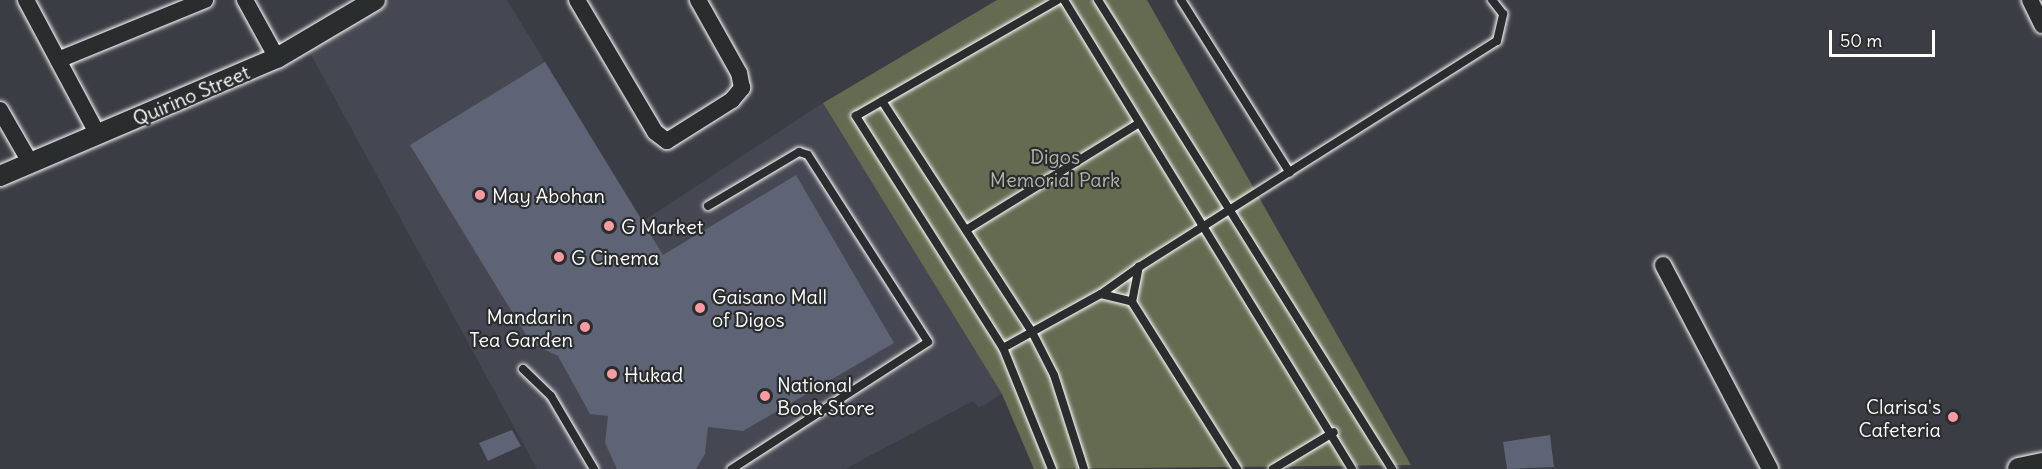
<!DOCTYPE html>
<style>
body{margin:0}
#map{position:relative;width:2042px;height:469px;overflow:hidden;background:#3a3d43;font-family:Delius,sans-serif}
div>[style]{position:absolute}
.built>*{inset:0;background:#454852}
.green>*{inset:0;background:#646b51}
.building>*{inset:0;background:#5e6375}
.roads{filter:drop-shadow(0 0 2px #fff) drop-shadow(0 0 2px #fff)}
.service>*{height:8px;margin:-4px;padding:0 4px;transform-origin:4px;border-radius:4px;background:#2a2d2e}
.minor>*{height:16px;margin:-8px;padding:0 8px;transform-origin:8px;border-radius:8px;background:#2a2d2e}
.tertiary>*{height:20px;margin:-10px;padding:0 10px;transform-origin:10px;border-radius:10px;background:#2a2d2e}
.secondary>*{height:22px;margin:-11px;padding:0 11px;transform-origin:11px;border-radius:11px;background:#2a2d2e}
.dots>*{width:16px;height:16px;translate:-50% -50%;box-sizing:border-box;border:3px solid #2a2d2e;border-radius:50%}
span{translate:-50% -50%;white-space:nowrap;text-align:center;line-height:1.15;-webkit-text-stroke:4.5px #2a2d2e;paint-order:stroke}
.street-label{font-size:20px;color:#fff}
.park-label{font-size:20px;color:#b2b5a8}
.poi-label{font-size:20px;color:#fff}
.left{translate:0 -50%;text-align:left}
.right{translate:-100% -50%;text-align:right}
.scale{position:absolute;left:1829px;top:30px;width:106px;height:27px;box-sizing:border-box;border:3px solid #fff;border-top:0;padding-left:8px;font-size:18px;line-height:21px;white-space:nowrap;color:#fff;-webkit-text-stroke:4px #2a2d2e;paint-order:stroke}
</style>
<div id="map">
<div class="built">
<div style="clip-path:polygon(391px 0,507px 0,643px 221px,823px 103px,1002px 394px,979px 408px,973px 401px,845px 469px,537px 469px,309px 51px)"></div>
</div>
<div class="green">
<div style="clip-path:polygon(997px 0,1147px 0,1411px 465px,1034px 469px,1002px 394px,823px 103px)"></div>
</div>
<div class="building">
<div style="clip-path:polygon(545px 62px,663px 255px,796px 175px,894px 343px,743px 431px,708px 427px,705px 454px,696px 469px,617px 469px,605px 443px,608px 416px,590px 414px,558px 356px,531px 343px,410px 145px)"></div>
<div style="clip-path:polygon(512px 430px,521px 446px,488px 461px,479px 443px)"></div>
<div style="clip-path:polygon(1550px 435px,1554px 467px,1507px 469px,1503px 442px)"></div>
</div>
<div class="roads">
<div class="service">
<div style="left:1064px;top:0;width:550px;rotate:58.45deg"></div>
<div style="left:1098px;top:0;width:554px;rotate:57.92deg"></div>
<div style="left:1181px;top:0;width:204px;rotate:57.8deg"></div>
<div style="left:882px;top:101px;width:275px;rotate:57deg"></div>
<div style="left:1032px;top:332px;width:48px;rotate:62.9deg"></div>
<div style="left:1054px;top:375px;width:99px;rotate:72.3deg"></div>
<div style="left:708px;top:206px;width:106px;rotate:-30.7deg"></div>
<div style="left:799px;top:152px;width:9px;rotate:18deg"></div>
<div style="left:808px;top:155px;width:222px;rotate:57.3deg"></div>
<div style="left:928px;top:342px;width:234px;rotate:147.1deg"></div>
<div style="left:966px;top:230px;width:203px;rotate:-31.7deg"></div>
<div style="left:1101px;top:294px;width:47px;rotate:-35.4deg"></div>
<div style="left:1132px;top:302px;width:197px;rotate:57.8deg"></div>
<div style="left:1003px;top:348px;width:112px;rotate:-28.9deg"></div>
<div style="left:1101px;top:294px;width:32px;rotate:14deg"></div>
<div style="left:1132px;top:302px;width:36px;rotate:-79deg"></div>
<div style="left:1139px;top:267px;width:423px;rotate:-32.3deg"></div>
<div style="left:1497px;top:41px;width:28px;rotate:-77deg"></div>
<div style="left:1503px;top:14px;width:18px;rotate:-128deg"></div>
<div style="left:523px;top:369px;width:39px;rotate:44deg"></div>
<div style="left:551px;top:396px;width:85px;rotate:59.5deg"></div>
<div style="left:1052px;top:469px;width:131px;rotate:-112deg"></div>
<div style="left:1003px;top:348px;width:275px;rotate:-122.4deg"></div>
<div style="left:856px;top:116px;width:233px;rotate:-29.9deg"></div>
<div style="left:1273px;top:469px;width:71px;rotate:-31.2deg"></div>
</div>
<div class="minor">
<div style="left:26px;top:0;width:153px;rotate:61.9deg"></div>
<div style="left:245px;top:0;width:66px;rotate:61.1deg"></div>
<div style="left:577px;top:0;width:153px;rotate:59.4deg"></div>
<div style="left:655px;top:132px;width:15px;rotate:37deg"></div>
<div style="left:667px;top:141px;width:77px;rotate:-32.2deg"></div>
<div style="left:732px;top:100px;width:16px;rotate:-50deg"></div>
<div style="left:742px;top:88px;width:15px;rotate:-101deg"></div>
<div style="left:739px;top:73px;width:84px;rotate:-119.3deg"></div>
<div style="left:2030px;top:0;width:28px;rotate:64deg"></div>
<div style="left:58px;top:60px;width:159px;rotate:-22.2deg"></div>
<div style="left:0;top:110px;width:62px;rotate:60.1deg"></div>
<div style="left:1663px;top:265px;width:230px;rotate:62.3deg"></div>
</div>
<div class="tertiary">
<div style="left:0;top:176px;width:301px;rotate:-23.1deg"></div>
<div style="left:277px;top:58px;width:114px;rotate:-30.6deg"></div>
</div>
<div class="secondary">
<div style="left:2019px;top:469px;width:24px;rotate:-12deg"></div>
</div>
</div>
<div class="dots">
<div style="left:480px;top:195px;background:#ff9aa2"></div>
<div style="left:609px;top:226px;background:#ff9aa2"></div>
<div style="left:559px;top:257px;background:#ff9aa2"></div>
<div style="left:700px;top:308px;background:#ff9aa2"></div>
<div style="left:585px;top:327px;background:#ff9aa2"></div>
<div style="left:612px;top:374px;background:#ff9aa2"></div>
<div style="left:765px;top:396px;background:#ff9aa2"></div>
<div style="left:1953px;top:417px;background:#ff9aa2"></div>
</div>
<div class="street-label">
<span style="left:191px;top:95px;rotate:-23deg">Quirino Street</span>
</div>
<div class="park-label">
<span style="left:1055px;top:168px">Digos<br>Memorial Park</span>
</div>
<div class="poi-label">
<span class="left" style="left:492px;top:195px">May Abohan</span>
<span class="left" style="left:621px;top:226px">G Market</span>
<span class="left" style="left:571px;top:257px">G Cinema</span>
<span class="left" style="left:712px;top:308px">Gaisano Mall<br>of Digos</span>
<span class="right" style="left:573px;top:328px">Mandarin<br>Tea Garden</span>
<span class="left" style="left:624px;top:374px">Hukad</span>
<span class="left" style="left:777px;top:396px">National<br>Book Store</span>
<span class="right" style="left:1941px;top:418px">Clarisa's<br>Cafeteria</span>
</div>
<div class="scale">50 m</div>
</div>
